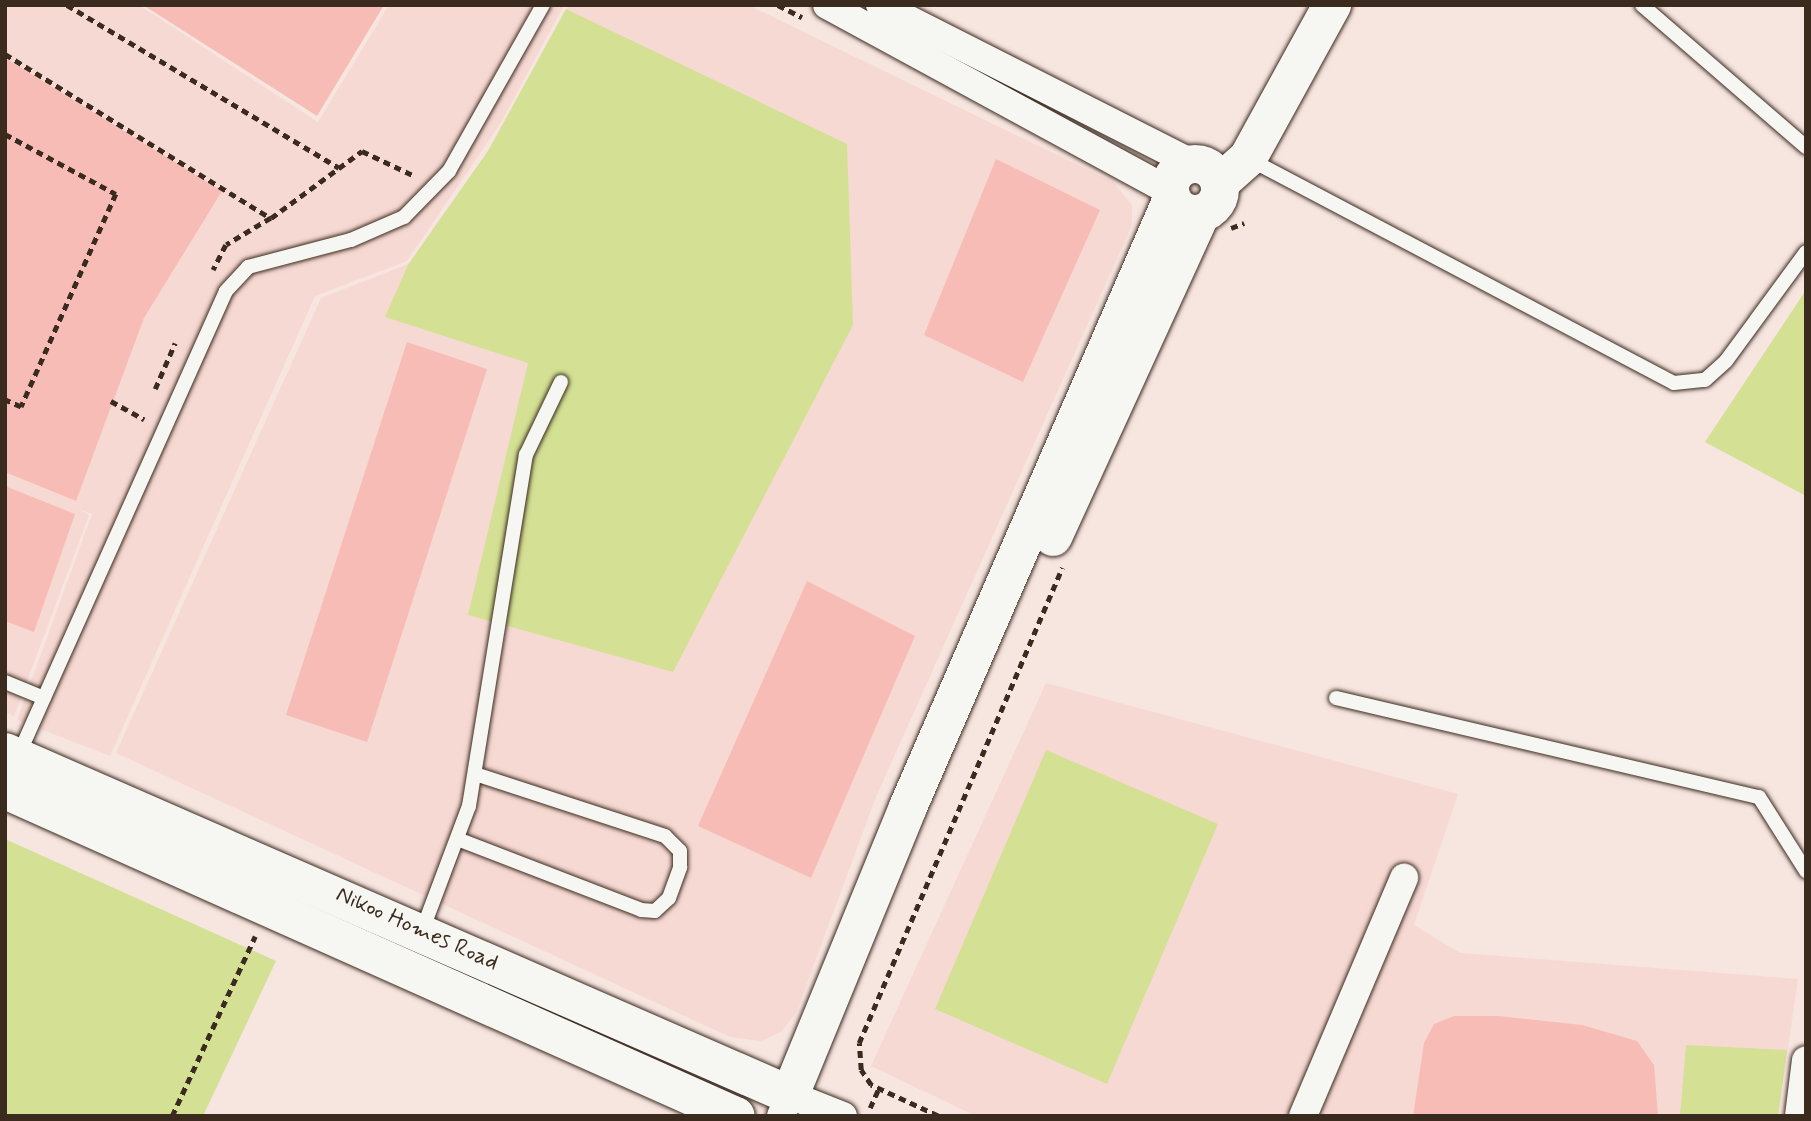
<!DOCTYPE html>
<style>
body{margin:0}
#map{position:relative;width:1811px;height:1121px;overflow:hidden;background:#f7e5e0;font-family:Mynerve,sans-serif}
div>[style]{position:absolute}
.built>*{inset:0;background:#f7d9d3}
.green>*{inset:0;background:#d4e093}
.building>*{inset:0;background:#f8bcb6}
.path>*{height:4.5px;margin-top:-2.25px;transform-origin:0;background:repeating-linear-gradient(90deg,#3b2a1e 0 7px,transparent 0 12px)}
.roads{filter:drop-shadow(0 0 2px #3b2a1e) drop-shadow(0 0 2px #3b2a1e)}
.lane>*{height:14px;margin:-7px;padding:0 7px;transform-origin:7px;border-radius:7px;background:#f6f6f2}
.street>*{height:28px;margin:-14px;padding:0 14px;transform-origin:14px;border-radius:14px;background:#f6f6f2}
.secondary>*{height:38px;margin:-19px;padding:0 19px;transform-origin:19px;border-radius:19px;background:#f6f6f2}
.secondary>.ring{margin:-19px;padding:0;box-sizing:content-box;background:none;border:38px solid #f6f6f2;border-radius:50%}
span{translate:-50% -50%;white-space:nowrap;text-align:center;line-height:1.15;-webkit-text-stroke:5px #f6f6f2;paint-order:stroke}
.street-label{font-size:23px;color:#3b2a1e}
.frame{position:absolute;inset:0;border:7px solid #3b2a1e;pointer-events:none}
</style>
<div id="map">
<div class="built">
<div style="clip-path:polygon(5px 5px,139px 5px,318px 122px,389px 5px,564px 5px,500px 124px,407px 261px,315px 296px,110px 756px,17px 720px,92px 514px,79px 509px,89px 515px,14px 716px,5px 712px)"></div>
<div style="clip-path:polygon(569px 5px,748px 5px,1113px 182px,1132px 205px,1132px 225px,876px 797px,796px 1013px,781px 1032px,761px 1041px,730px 1037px,116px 753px,321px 298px,408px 264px,488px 151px)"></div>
<div style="clip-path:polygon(1046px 683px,1458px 794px,1414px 925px,1460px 953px,1798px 979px,1778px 1116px,976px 1116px,871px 1066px)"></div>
</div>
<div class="green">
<div style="clip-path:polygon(566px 9px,847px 144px,853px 325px,673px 672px,468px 615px,528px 363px,385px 317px,408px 265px,488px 151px)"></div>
<div style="clip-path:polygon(1806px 290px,1806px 496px,1705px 442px)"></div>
<div style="clip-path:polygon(1046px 750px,1218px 824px,1107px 1084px,935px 1009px)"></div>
<div style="clip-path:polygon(5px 839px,276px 961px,203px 1116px,5px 1116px)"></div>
<div style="clip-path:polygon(1686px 1045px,1787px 1050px,1778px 1116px,1680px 1116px)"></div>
</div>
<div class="building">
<div style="clip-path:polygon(143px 5px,384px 5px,317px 116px)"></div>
<div style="clip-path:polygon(5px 58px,222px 191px,144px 318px,76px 501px,5px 472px)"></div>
<div style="clip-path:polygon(996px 159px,1100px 210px,1023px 382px,924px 335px)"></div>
<div style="clip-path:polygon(407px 342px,487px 369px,367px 742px,286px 715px)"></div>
<div style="clip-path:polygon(5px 486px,75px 514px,34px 632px,5px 621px)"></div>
<div style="clip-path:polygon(807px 581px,915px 636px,811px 878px,698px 826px)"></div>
<div style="clip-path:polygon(1499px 1016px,1582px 1025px,1637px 1041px,1654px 1065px,1658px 1116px,1413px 1116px,1424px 1043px,1434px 1024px,1454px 1016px)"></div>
</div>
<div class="path">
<div style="left:67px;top:5px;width:317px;rotate:30.9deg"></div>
<div style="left:778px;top:5px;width:27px;rotate:27deg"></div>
<div style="left:5px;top:54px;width:312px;rotate:31.7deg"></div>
<div style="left:271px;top:218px;width:52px;rotate:149deg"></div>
<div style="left:226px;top:245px;width:28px;rotate:117deg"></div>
<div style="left:5px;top:134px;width:126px;rotate:28.4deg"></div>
<div style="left:116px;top:194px;width:233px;rotate:114deg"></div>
<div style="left:21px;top:407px;width:17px;rotate:-156deg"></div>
<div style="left:271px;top:218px;width:113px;rotate:-36.4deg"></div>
<div style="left:362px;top:151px;width:59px;rotate:25.3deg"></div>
<div style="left:1231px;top:228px;width:14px;rotate:-21deg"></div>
<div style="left:155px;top:389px;width:50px;rotate:-66.5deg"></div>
<div style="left:111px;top:401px;width:38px;rotate:29deg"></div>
<div style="left:870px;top:1108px;width:20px;rotate:-66deg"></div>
<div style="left:172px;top:1116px;width:198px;rotate:-65.2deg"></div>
<div style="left:938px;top:1116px;width:74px;rotate:-155.2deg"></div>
<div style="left:871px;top:1085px;width:18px;rotate:-124deg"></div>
<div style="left:861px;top:1070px;width:27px;rotate:-94deg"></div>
<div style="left:859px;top:1043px;width:517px;rotate:-66.86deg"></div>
</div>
<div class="roads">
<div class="lane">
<div style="left:1642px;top:5px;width:217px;rotate:40.9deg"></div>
<div style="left:1249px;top:159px;width:480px;rotate:27.8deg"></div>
<div style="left:1674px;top:383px;width:31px;rotate:-6deg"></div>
<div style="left:1705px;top:380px;width:28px;rotate:-42deg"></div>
<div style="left:1726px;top:361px;width:135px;rotate:-53.7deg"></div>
<div style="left:5px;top:682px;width:42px;rotate:22.3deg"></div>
<div style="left:1336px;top:698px;width:434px;rotate:13.2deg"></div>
<div style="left:1759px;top:797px;width:88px;rotate:57.6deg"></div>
<div style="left:18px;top:756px;width:509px;rotate:-65.9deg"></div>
<div style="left:226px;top:291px;width:33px;rotate:-47deg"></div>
<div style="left:248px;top:267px;width:106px;rotate:-14.7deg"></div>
<div style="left:351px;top:240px;width:58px;rotate:-23.5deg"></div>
<div style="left:404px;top:217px;width:64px;rotate:-45.6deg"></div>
<div style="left:449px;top:171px;width:191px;rotate:-60.5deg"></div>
<div style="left:460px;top:840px;width:194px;rotate:21.1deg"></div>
<div style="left:641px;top:910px;width:14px;rotate:4deg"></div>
<div style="left:655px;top:911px;width:19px;rotate:-43deg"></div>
<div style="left:669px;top:898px;width:33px;rotate:-70deg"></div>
<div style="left:680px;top:867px;width:16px;rotate:-90deg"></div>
<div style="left:680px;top:851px;width:21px;rotate:-135deg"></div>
<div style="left:665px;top:836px;width:200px;rotate:-161.9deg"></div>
<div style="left:422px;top:931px;width:134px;rotate:-69.4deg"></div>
<div style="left:469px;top:806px;width:356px;rotate:-80.8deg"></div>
<div style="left:526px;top:455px;width:81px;rotate:-64.4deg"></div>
</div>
<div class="street">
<div style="left:827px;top:5px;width:390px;rotate:28.5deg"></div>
<div style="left:880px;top:5px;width:351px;rotate:26.9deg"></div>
<div style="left:781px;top:1116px;width:23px;rotate:-67deg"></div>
<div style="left:790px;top:1095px;width:57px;rotate:21.6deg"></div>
<div style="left:1303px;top:1116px;width:259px;rotate:-67deg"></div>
<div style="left:1799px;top:1116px;width:56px;rotate:-82.9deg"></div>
</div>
<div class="secondary">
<div class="ring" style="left:1170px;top:164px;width:12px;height:12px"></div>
<div style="left:1220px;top:183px;width:38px;rotate:-42deg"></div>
<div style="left:1248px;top:158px;width:175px;rotate:-61.2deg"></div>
<div style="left:1053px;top:537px;width:355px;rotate:-65.4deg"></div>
<div style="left:5px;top:752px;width:857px;rotate:23.6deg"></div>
<div style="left:790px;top:1095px;width:311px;rotate:-67.7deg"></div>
<div style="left:908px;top:807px;width:663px;rotate:-66.53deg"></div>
<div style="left:5px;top:790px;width:800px;rotate:24.04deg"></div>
</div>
</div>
<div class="street-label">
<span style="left:417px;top:929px;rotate:24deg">Nikoo Homes Road</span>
</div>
<div class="frame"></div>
</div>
